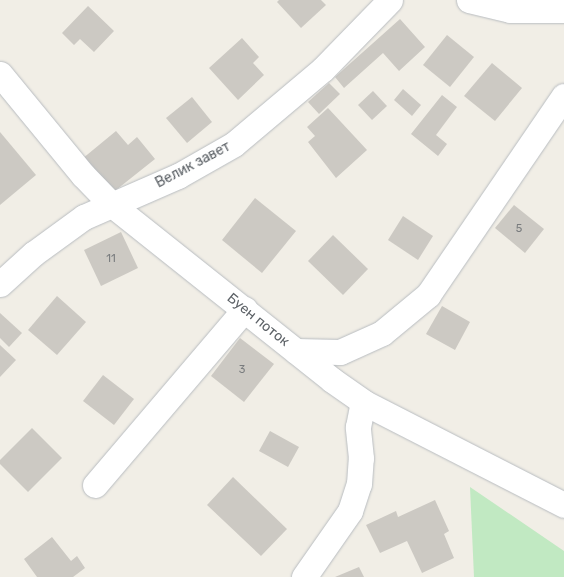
<!DOCTYPE html>
<meta charset="utf-8">
<style>
body{margin:0}
#map{position:relative;width:564px;height:577px;overflow:hidden;background:#f1eee6;font-family:Rubik,sans-serif}
div>[style]{position:absolute}
.green>*{inset:0;background:#c1e9c2}
.building>*{inset:0;background:#ccc9c3}
.roads{filter:drop-shadow(0 0 1px #b8bcc0) drop-shadow(0 0 1px #b8bcc0)}
.street>*{height:25px;margin:-12.5px;padding:0 12.5px;transform-origin:12.5px;border-radius:12.5px;background:#fff}
span{translate:-50% -50%;white-space:nowrap;text-align:center;line-height:1.15;-webkit-text-stroke:5px #fff;paint-order:stroke}
.number-label{font-size:11px;color:#797c7e}
.number-label span{-webkit-text-stroke-width:0}
.street-label{font-size:14px;color:#5d6267}
</style>
<div id="map">
<div class="green">
<div style="clip-path:polygon(470px 487px,564px 551px,564px 577px,474px 577px)"></div>
</div>
<div class="building">
<div style="clip-path:polygon(279px 0,321px 0,326px 5px,301px 28px,277px 2px)"></div>
<div style="clip-path:polygon(88px 6px,114px 31px,94px 52px,80px 39px,74px 45px,62px 33px)"></div>
<div style="clip-path:polygon(400px 19px,425px 47px,399px 71px,383px 53px,344px 88px,335px 77px)"></div>
<div style="clip-path:polygon(447px 35px,474px 57px,450px 87px,423px 65px)"></div>
<div style="clip-path:polygon(242px 38px,259px 57px,253px 63px,264px 75px,238px 100px,209px 68px)"></div>
<div style="clip-path:polygon(492px 63px,522px 88px,495px 121px,464px 96px)"></div>
<div style="clip-path:polygon(329px 83px,340px 94px,319px 114px,308px 102px)"></div>
<div style="clip-path:polygon(403px 89px,421px 105px,412px 116px,394px 100px)"></div>
<div style="clip-path:polygon(373px 91px,387px 106px,372px 120px,358px 105px)"></div>
<div style="clip-path:polygon(442px 95px,457px 107px,436px 135px,447px 144px,438px 156px,411px 134px)"></div>
<div style="clip-path:polygon(192px 97px,212px 122px,187px 143px,166px 118px)"></div>
<div style="clip-path:polygon(328px 108px,367px 150px,336px 178px,308px 142px,315px 136px,307px 127px)"></div>
<div style="clip-path:polygon(116px 131px,128px 145px,137px 137px,155px 159px,111px 194px,82px 159px)"></div>
<div style="clip-path:polygon(0 132px,36px 175px,0 205px)"></div>
<div style="clip-path:polygon(255px 198px,296px 231px,262px 273px,222px 240px)"></div>
<div style="clip-path:polygon(514px 205px,544px 229px,525px 253px,495px 228px)"></div>
<div style="clip-path:polygon(403px 216px,433px 236px,418px 260px,388px 240px)"></div>
<div style="clip-path:polygon(121px 232px,138px 268px,101px 286px,84px 250px)"></div>
<div style="clip-path:polygon(333px 235px,368px 269px,343px 295px,308px 261px)"></div>
<div style="clip-path:polygon(57px 296px,86px 322px,57px 355px,28px 330px)"></div>
<div style="clip-path:polygon(442px 306px,470px 322px,455px 350px,426px 334px)"></div>
<div style="clip-path:polygon(0 313px,22px 333px,9px 347px,0 338px)"></div>
<div style="clip-path:polygon(240px 338px,274px 364px,244px 402px,211px 376px)"></div>
<div style="clip-path:polygon(0 345px,16px 360px,0 377px)"></div>
<div style="clip-path:polygon(103px 375px,134px 399px,114px 425px,83px 401px)"></div>
<div style="clip-path:polygon(32px 428px,62px 458px,28px 492px,0 464px,0 460px)"></div>
<div style="clip-path:polygon(270px 431px,299px 447px,288px 467px,259px 451px)"></div>
<div style="clip-path:polygon(233px 477px,287px 529px,261px 556px,207px 505px)"></div>
<div style="clip-path:polygon(435px 500px,449px 531px,444px 534px,454px 558px,422px 573px,407px 541px,380px 553px,366px 525px,396px 511px,398px 517px)"></div>
<div style="clip-path:polygon(52px 537px,71px 561px,77px 556px,85px 568px,73px 577px,37px 577px,24px 559px)"></div>
<div style="clip-path:polygon(359px 567px,364px 577px,335px 577px)"></div>
</div>
<div class="roads">
<div class="street">
<div style="left:469px;top:0;width:42px;rotate:13.7deg"></div>
<div style="left:510px;top:10px;width:54px"></div>
<div style="left:0;top:74px;width:131px;rotate:50.6deg"></div>
<div style="left:83px;top:175px;width:40px;rotate:46deg"></div>
<div style="left:111px;top:204px;width:283px;rotate:38.5deg"></div>
<div style="left:332px;top:380px;width:38px;rotate:35deg"></div>
<div style="left:363px;top:402px;width:226px;rotate:27.1deg"></div>
<div style="left:0;top:284px;width:45px;rotate:-42.3deg"></div>
<div style="left:33px;top:254px;width:63px;rotate:-36deg"></div>
<div style="left:84px;top:217px;width:103px;rotate:-23.6deg"></div>
<div style="left:178px;top:176px;width:64px;rotate:-29.7deg"></div>
<div style="left:234px;top:144px;width:116px;rotate:-40.1deg"></div>
<div style="left:323px;top:69px;width:96px;rotate:-45.8deg"></div>
<div style="left:296px;top:351px;width:44px;rotate:1.3deg"></div>
<div style="left:340px;top:352px;width:46px;rotate:-24.3deg"></div>
<div style="left:382px;top:333px;width:60px;rotate:-39.6deg"></div>
<div style="left:428px;top:295px;width:241px;rotate:-55.7deg"></div>
<div style="left:95px;top:485px;width:231px;rotate:-49.6deg"></div>
<div style="left:304px;top:577px;width:80px;rotate:-55.1deg"></div>
<div style="left:350px;top:511px;width:28px;rotate:-72deg"></div>
<div style="left:359px;top:484px;width:26px;rotate:-86deg"></div>
<div style="left:361px;top:458px;width:31px;rotate:-96deg"></div>
<div style="left:358px;top:427px;width:25px;rotate:-79deg"></div>
</div>
</div>
<div class="number-label">
<span style="left:519px;top:229px">5</span>
<span style="left:111px;top:259px">11</span>
<span style="left:242px;top:370px">3</span>
</div>
<div class="street-label">
<span style="left:193px;top:165px;rotate:-28deg">Велик завет</span>
<span style="left:258px;top:320px;rotate:39deg">Буен поток</span>
</div>
</div>
